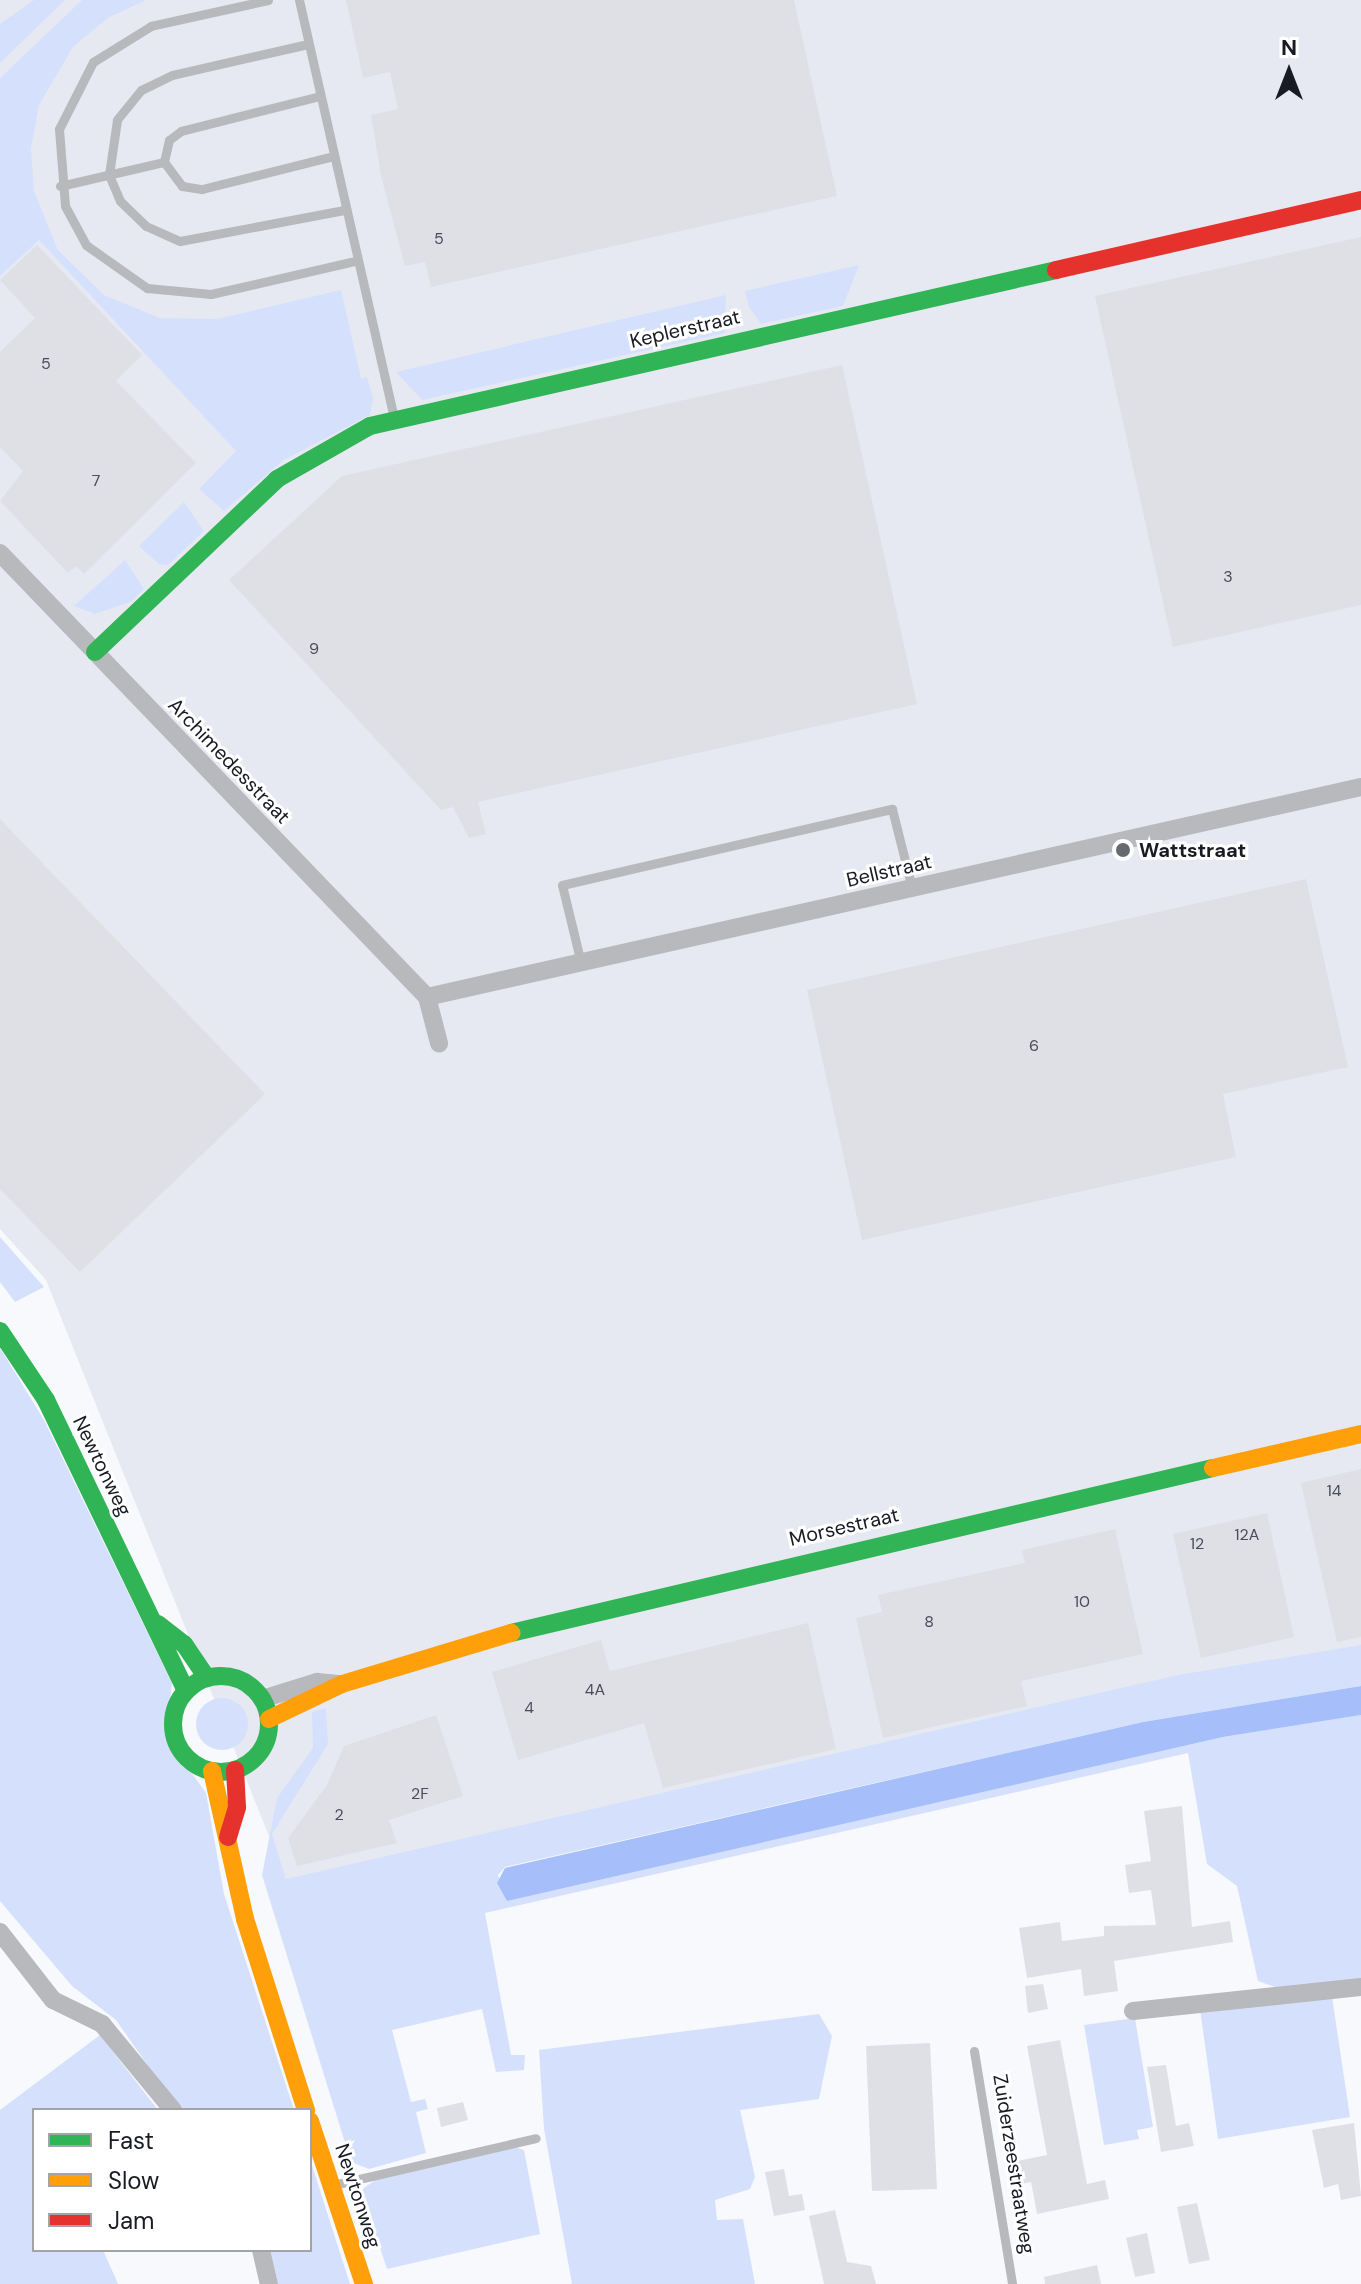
<!DOCTYPE html>
<style>
body{margin:0}
#map{position:relative;width:1361px;height:2284px;overflow:hidden;background:#f7f9fc;font-family:"DM Sans",sans-serif}
div>[style]{position:absolute}
.built>*{inset:0;background:#e6e9f2}
.green>*{inset:0;background:#d5e1fc}
.round{border-radius:50%}
.water>*{inset:0;background:#a6befa}
.building>*{inset:0;background:#dee0e6}
.lane>*{height:9px;margin:-4.5px;padding:0 4.5px;transform-origin:4.5px;border-radius:4.5px;background:#b8b9bc}
.street>*{height:18px;margin:-9px;padding:0 9px;transform-origin:9px;border-radius:9px;background:#b8b9bc}
.fast>*{height:18px;margin:-9px;padding:0 9px;transform-origin:9px;border-radius:9px;background:#30b455}
.fast>.ring{margin:-9px;padding:0;box-sizing:content-box;background:none;border:18px solid #30b455;border-radius:50%}
.slow>*{height:18px;margin:-9px;padding:0 9px;transform-origin:9px;border-radius:9px;background:#ff9f0a}
.jam>*{height:18px;margin:-9px;padding:0 9px;transform-origin:9px;border-radius:9px;background:#e5322d}
.dots>*{width:22px;height:22px;translate:-50% -50%;box-sizing:border-box;border:4px solid #fff;border-radius:50%}
span{translate:-50% -50%;white-space:nowrap;text-align:center;line-height:1.15;-webkit-text-stroke:6px #fff;paint-order:stroke}
.number-label{font-size:16px;color:#4a4c54}
.number-label span{-webkit-text-stroke-width:0}
.street-label{font-size:20px;color:#181b23}
.poi-label{font-size:20px;color:#181b23;font-weight:700}
.left{translate:0 -50%;text-align:left}
.legend{position:absolute;left:32px;top:2108px;width:280px;height:144px;box-sizing:border-box;background:#fff;border:2px solid #a3a4a7;margin:0;padding:10px 14px;list-style:none;font-size:24px;color:#181b23}
.legend li{display:flex;align-items:center;gap:16px;height:40px}
.legend b{width:40px;border:2px solid #a3a4a7}
.north{position:absolute;left:1249px;top:32px;width:80px;height:80px;-webkit-text-stroke:6px #fff;paint-order:stroke;rotate:0deg;font-size:22px;font-weight:700;line-height:32px;text-align:center;color:#181b23}
.north::after{content:'';display:block;margin:auto;width:28px;height:36px;background:#181b23;clip-path:polygon(50% 0,100% 100%,50% 72%,0 100%)}
</style>
<div id="map">
<div class="built">
<div style="clip-path:polygon(0 0,1361px 0,1361px 1649px,289px 1886px,46px 1280px,0 1229px)"></div>
</div>
<div class="green">
<div style="clip-path:polygon(34px 0,65px 0,0 63px,0 24px)"></div>
<div style="clip-path:polygon(82px 0,146px 0,108px 18px,73px 47px,39px 105px,31px 149px,34px 191px,58px 250px,104px 295px,160px 318px,217px 319px,341px 290px,361px 378px,367px 377px,373px 398px,370px 415px,284px 460px,224px 511px,199px 489px,236px 451px,39px 240px,0 276px,0 78px)"></div>
<div style="clip-path:polygon(859px 265px,843px 306px,761px 324px,749px 307px,745px 291px)"></div>
<div style="clip-path:polygon(726px 295px,725px 333px,422px 400px,396px 372px)"></div>
<div style="clip-path:polygon(184px 502px,204px 531px,168px 565px,159px 564px,139px 546px)"></div>
<div style="clip-path:polygon(125px 560px,144px 589px,131px 602px,95px 614px,74px 606px)"></div>
<div style="clip-path:polygon(0 1237px,44px 1287px,15px 1302px,0 1282px)"></div>
<div style="clip-path:polygon(0 1348px,44px 1420px,172px 1683px,166px 1737px,206px 1793px,224px 1894px,294px 2110px,179px 2110px,116px 2020px,72px 1986px,0 1901px)"></div>
<div style="clip-path:polygon(1361px 1645px,1361px 1686px,1143px 1722px,505px 1867px,498px 1875px,507px 1900px,1223px 1737px,1361px 1715px,1361px 1982px,1278px 1988px,1258px 1981px,1237px 1886px,1207px 1864px,1188px 1753px,485px 1913px,511px 2055px,525px 2055px,524px 2070px,496px 2072px,482px 2009px,392px 2030px,411px 2102px,425px 2099px,428px 2109px,416px 2112px,426px 2153px,369px 2169px,351px 2162px,262px 1875px,277px 1798px,313px 1748px,312px 1712px,326px 1708px,328px 1744px,272px 1834px,286px 1879px,1178px 1675px)"></div>
<div class="round" style="left:196px;top:1698px;width:52px;height:52px"></div>
<div style="clip-path:polygon(1332px 1997px,1350px 2117px,1218px 2139px,1200px 2009px)"></div>
<div style="clip-path:polygon(819px 2014px,832px 2036px,819px 2099px,740px 2110px,755px 2177px,750px 2189px,715px 2200px,717px 2220px,743px 2219px,755px 2284px,572px 2284px,544px 2129px,539px 2050px)"></div>
<div style="clip-path:polygon(1135px 2018px,1153px 2127px,1137px 2130px,1139px 2139px,1104px 2145px,1084px 2025px)"></div>
<div style="clip-path:polygon(100px 2035px,158px 2110px,34px 2110px,34px 2250px,103px 2250px,118px 2284px,0 2284px,0 2110px)"></div>
<div style="clip-path:polygon(514px 2147px,524px 2150px,540px 2234px,387px 2269px,361px 2190px,377px 2179px)"></div>
<div style="clip-path:polygon(310px 2159px,350px 2284px,278px 2284px,270px 2250px,310px 2250px)"></div>
</div>
<div class="water">
<div style="clip-path:polygon(1361px 1686px,1361px 1715px,1223px 1737px,507px 1901px,497px 1883px,505px 1868px,1143px 1722px)"></div>
</div>
<div class="building">
<div style="clip-path:polygon(346px 0,794px 0,837px 196px,431px 287px,425px 262px,405px 266px,381px 176px,371px 115px,398px 109px,390px 72px,363px 78px)"></div>
<div style="clip-path:polygon(1361px 237px,1361px 605px,1173px 647px,1095px 296px)"></div>
<div style="clip-path:polygon(37px 245px,142px 355px,116px 381px,196px 463px,84px 574px,76px 566px,68px 573px,0 501px,23px 471px,0 447px,0 352px,35px 318px,0 280px)"></div>
<div style="clip-path:polygon(842px 365px,917px 704px,478px 802px,486px 834px,469px 838px,453px 807px,441px 810px,229px 580px,342px 476px)"></div>
<div style="clip-path:polygon(0 819px,265px 1094px,80px 1272px,0 1189px)"></div>
<div style="clip-path:polygon(1306px 879px,1348px 1067px,1223px 1094px,1236px 1157px,862px 1240px,807px 990px)"></div>
<div style="clip-path:polygon(1361px 1469px,1361px 1637px,1337px 1642px,1301px 1483px)"></div>
<div style="clip-path:polygon(1267px 1513px,1294px 1637px,1201px 1658px,1173px 1534px)"></div>
<div style="clip-path:polygon(1115px 1529px,1143px 1654px,1021px 1681px,1027px 1706px,883px 1738px,856px 1618px,882px 1612px,878px 1595px,1025px 1563px,1022px 1550px)"></div>
<div style="clip-path:polygon(808px 1623px,836px 1749px,663px 1788px,644px 1723px,518px 1760px,492px 1672px,601px 1640px,610px 1671px)"></div>
<div style="clip-path:polygon(436px 1715px,463px 1796px,389px 1820px,397px 1843px,297px 1866px,288px 1838px,327px 1785px,344px 1746px)"></div>
<div style="clip-path:polygon(1182px 1806px,1192px 1927px,1230px 1921px,1233px 1942px,1114px 1961px,1118px 1991px,1084px 1996px,1081px 1969px,1027px 1978px,1019px 1928px,1060px 1922px,1062px 1941px,1104px 1936px,1104px 1926px,1156px 1925px,1151px 1890px,1129px 1893px,1125px 1865px,1151px 1861px,1144px 1811px)"></div>
<div style="clip-path:polygon(1043px 1984px,1048px 2009px,1028px 2013px,1025px 1986px)"></div>
<div style="clip-path:polygon(1060px 2040px,1087px 2184px,1105px 2180px,1109px 2199px,1037px 2214px,1031px 2182px,1012px 2186px,1007px 2163px,1047px 2155px,1027px 2046px)"></div>
<div style="clip-path:polygon(930px 2043px,937px 2189px,872px 2191px,866px 2046px)"></div>
<div style="clip-path:polygon(1166px 2065px,1176px 2126px,1189px 2123px,1194px 2146px,1161px 2152px,1147px 2067px)"></div>
<div style="clip-path:polygon(463px 2102px,468px 2120px,441px 2127px,437px 2108px)"></div>
<div style="clip-path:polygon(1354px 2123px,1361px 2196px,1341px 2200px,1338px 2184px,1324px 2188px,1312px 2130px)"></div>
<div style="clip-path:polygon(784px 2169px,789px 2196px,802px 2194px,805px 2210px,774px 2216px,765px 2172px)"></div>
<div style="clip-path:polygon(1197px 2203px,1210px 2260px,1189px 2264px,1177px 2207px)"></div>
<div style="clip-path:polygon(835px 2210px,847px 2262px,871px 2266px,876px 2284px,824px 2284px,809px 2216px)"></div>
<div style="clip-path:polygon(1147px 2233px,1155px 2273px,1135px 2277px,1126px 2238px)"></div>
<div style="clip-path:polygon(1097px 2265px,1101px 2284px,1045px 2284px,1044px 2277px)"></div>
</div>
<div class="lane">
<div style="left:268px;top:0;width:120px;rotate:167.5deg"></div>
<div style="left:151px;top:26px;width:68px;rotate:148.2deg"></div>
<div style="left:93px;top:62px;width:75px;rotate:116.9deg"></div>
<div style="left:59px;top:129px;width:77px;rotate:85.5deg"></div>
<div style="left:65px;top:206px;width:44px;rotate:61.7deg"></div>
<div style="left:86px;top:245px;width:75px;rotate:35.2deg"></div>
<div style="left:147px;top:288px;width:64px;rotate:5.4deg"></div>
<div style="left:211px;top:294px;width:148px;rotate:-12.9deg"></div>
<div style="left:299px;top:0;width:430px;rotate:77.2deg"></div>
<div style="left:308px;top:44px;width:139px;rotate:167.2deg"></div>
<div style="left:172px;top:75px;width:34px;rotate:154deg"></div>
<div style="left:141px;top:90px;width:38px;rotate:129deg"></div>
<div style="left:117px;top:120px;width:56px;rotate:98.3deg"></div>
<div style="left:109px;top:175px;width:28px;rotate:67deg"></div>
<div style="left:120px;top:201px;width:36px;rotate:44deg"></div>
<div style="left:146px;top:226px;width:37px;rotate:24deg"></div>
<div style="left:180px;top:241px;width:167px;rotate:-10.7deg"></div>
<div style="left:320px;top:96px;width:143px;rotate:165.9deg"></div>
<div style="left:181px;top:131px;width:15px;rotate:143deg"></div>
<div style="left:169px;top:140px;width:23px;rotate:103deg"></div>
<div style="left:164px;top:162px;width:30px;rotate:53deg"></div>
<div style="left:182px;top:186px;width:20px;rotate:9deg"></div>
<div style="left:202px;top:189px;width:135px;rotate:-14.1deg"></div>
<div style="left:60px;top:186px;width:107px;rotate:-13deg"></div>
<div style="left:581px;top:963px;width:80px;rotate:-103.7deg"></div>
<div style="left:562px;top:885px;width:339px;rotate:-13deg"></div>
<div style="left:892px;top:809px;width:81px;rotate:75.8deg"></div>
<div style="left:974px;top:2051px;width:236px;rotate:80.7deg"></div>
<div style="left:333px;top:2185px;width:208px;rotate:-13deg"></div>
</div>
<div class="street">
<div style="left:0;top:553px;width:616px;rotate:46.12deg"></div>
<div style="left:427px;top:997px;width:48px;rotate:75.4deg"></div>
<div style="left:427px;top:997px;width:957px;rotate:-12.67deg"></div>
<div style="left:262px;top:1699px;width:58px;rotate:-17.2deg"></div>
<div style="left:317px;top:1682px;width:24px;rotate:5deg"></div>
<div style="left:0;top:1932px;width:86px;rotate:52.1deg"></div>
<div style="left:53px;top:2000px;width:55px;rotate:26.1deg"></div>
<div style="left:102px;top:2024px;width:112px;rotate:50.5deg"></div>
<div style="left:1133px;top:2011px;width:229px;rotate:-6deg"></div>
<div style="left:261px;top:2250px;width:35px;rotate:77deg"></div>
</div>
<div class="fast">
<div style="left:95px;top:652px;width:251px;rotate:-43.5deg"></div>
<div style="left:277px;top:479px;width:107px;rotate:-29.7deg"></div>
<div style="left:370px;top:426px;width:704px;rotate:-12.81deg"></div>
<div style="left:0;top:1331px;width:83px;rotate:56.3deg"></div>
<div style="left:46px;top:1400px;width:323px;rotate:64.3deg"></div>
<div style="left:158px;top:1624px;width:33px;rotate:38deg"></div>
<div style="left:184px;top:1644px;width:41px;rotate:55.9deg"></div>
<div style="left:511px;top:1633px;width:721px;rotate:-13.23deg"></div>
<div class="ring" style="left:173px;top:1676px;width:78px;height:78px"></div>
</div>
<div class="slow">
<div style="left:1213px;top:1468px;width:152px;rotate:-12.9deg"></div>
<div style="left:269px;top:1719px;width:81px;rotate:-25.6deg"></div>
<div style="left:342px;top:1684px;width:177px;rotate:-16.8deg"></div>
<div style="left:212px;top:1771px;width:152px;rotate:77.4deg"></div>
<div style="left:245px;top:1919px;width:201px;rotate:72.3deg"></div>
<div style="left:310px;top:2121px;width:172px;rotate:71.7deg"></div>
</div>
<div class="jam">
<div style="left:1056px;top:270px;width:313px;rotate:-12.9deg"></div>
<div style="left:228px;top:1837px;width:31px;rotate:-73deg"></div>
<div style="left:237px;top:1807px;width:37px;rotate:-93deg"></div>
</div>
<div class="dots">
<div style="left:1123px;top:850px;background:#66696f"></div>
</div>
<div class="number-label">
<span style="left:439px;top:239px">5</span>
<span style="left:46px;top:364px">5</span>
<span style="left:96px;top:481px">7</span>
<span style="left:1228px;top:577px">3</span>
<span style="left:314px;top:649px">9</span>
<span style="left:1034px;top:1046px">6</span>
<span style="left:1334px;top:1491px">14</span>
<span style="left:1247px;top:1535px">12A</span>
<span style="left:1197px;top:1544px">12</span>
<span style="left:1082px;top:1602px">10</span>
<span style="left:929px;top:1622px">8</span>
<span style="left:595px;top:1690px">4A</span>
<span style="left:529px;top:1708px">4</span>
<span style="left:420px;top:1794px">2F</span>
<span style="left:339px;top:1815px">2</span>
</div>
<div class="street-label">
<span style="left:685px;top:329px;rotate:-13deg">Keplerstraat</span>
<span style="left:229px;top:761px;rotate:46deg">Archimedesstraat</span>
<span style="left:889px;top:871px;rotate:-13deg">Bellstraat</span>
<span style="left:102px;top:1466px;rotate:64deg">Newtonweg</span>
<span style="left:844px;top:1527px;rotate:-13deg">Morsestraat</span>
<span style="left:1014px;top:2164px;rotate:81deg">Zuiderzeestraatweg</span>
<span style="left:358px;top:2196px;rotate:72deg">Newtonweg</span>
</div>
<div class="poi-label">
<span class="left" style="left:1139px;top:850px">Wattstraat</span>
</div>
<ul class="legend">
<li><b style="height:10px;background:#30b455"></b>Fast</li>
<li><b style="height:10px;background:#ff9f0a"></b>Slow</li>
<li><b style="height:10px;background:#e5322d"></b>Jam</li>
</ul>
<div class="north">N</div>
</div>
